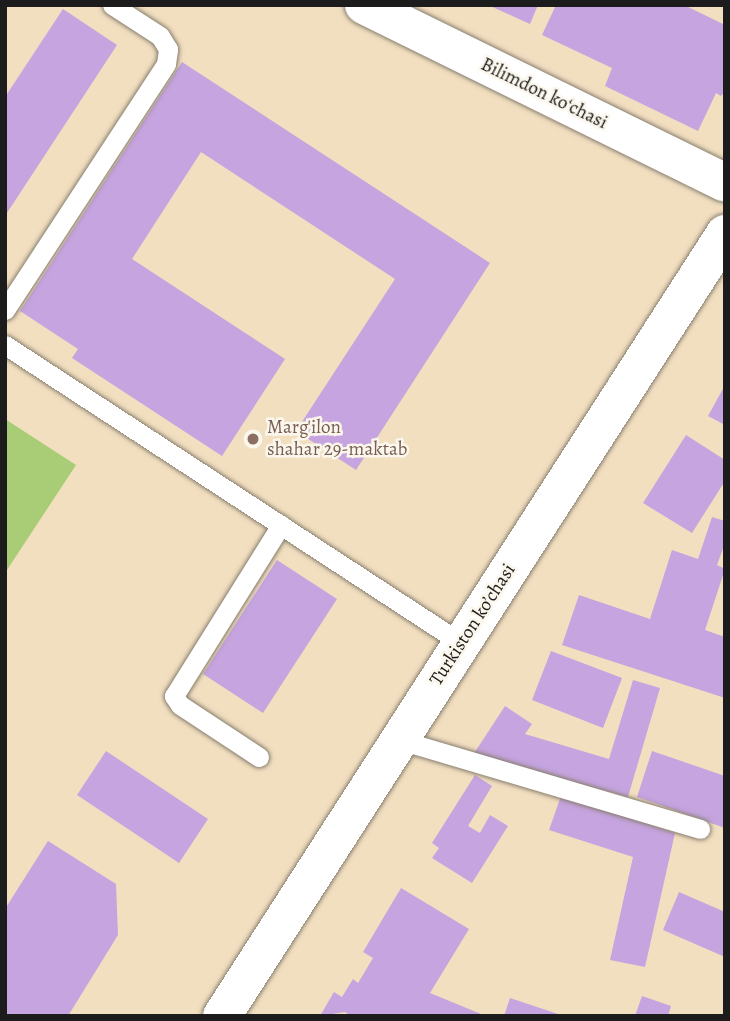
<!DOCTYPE html>
<meta charset="utf-8">
<style>
body{margin:0}
#map{position:relative;width:730px;height:1021px;overflow:hidden;background:#f2dfc0;font-family:Alegreya,serif}
div>[style]{position:absolute}
.green>*{inset:0;background:#a8cd76}
.building>*{inset:0;background:#c5a4df}
.roads{filter:drop-shadow(0 0 2px #877e6e) drop-shadow(0 0 2px #877e6e)}
.lane>*{height:19px;margin:-9.5px;padding:0 9.5px;transform-origin:9.5px;border-radius:9.5px;background:#fff}
.street>*{height:38px;margin:-19px;padding:0 19px;transform-origin:19px;border-radius:19px;background:#fff}
.secondary>*{height:38px;margin:-19px;padding:0 19px;transform-origin:19px;border-radius:19px;background:#fff}
.dots>*{width:19px;height:19px;translate:-50% -50%;box-sizing:border-box;border:4px solid #fbf7ec;border-radius:50%}
span{translate:-50% -50%;white-space:nowrap;text-align:center;line-height:1.15;-webkit-text-stroke:5px #fbf7ec;paint-order:stroke}
.street-label{font-size:19px;color:#1c1c1c}
.education-label{font-size:19px;color:#785e54}
.left{translate:0 -50%;text-align:left}
.frame{position:absolute;inset:0;border:7px solid #1c1c1c;pointer-events:none}
</style>
<div id="map">
<div class="green">
<div style="clip-path:polygon(5px 419px,76px 465px,5px 573px)"></div>
</div>
<div class="building">
<div style="clip-path:polygon(488px 5px,538px 5px,530px 24px)"></div>
<div style="clip-path:polygon(556px 5px,684px 5px,725px 25px,725px 91px,721px 96px,716px 93px,698px 131px,605px 86px,612px 68px,542px 35px)"></div>
<div style="clip-path:polygon(63px 9px,117px 45px,5px 216px,5px 97px)"></div>
<div style="clip-path:polygon(182px 62px,490px 263px,356px 470px,296px 431px,395px 279px,201px 152px,132px 259px,285px 359px,222px 456px,72px 358px,78px 349px,20px 311px)"></div>
<div style="clip-path:polygon(725px 385px,725px 425px,708px 416px)"></div>
<div style="clip-path:polygon(686px 435px,725px 460px,725px 481px,692px 533px,643px 503px)"></div>
<div style="clip-path:polygon(712px 517px,725px 521px,725px 543px,717px 565px,725px 569px,705px 630px,725px 637px,725px 698px,562px 645px,579px 595px,650px 619px,672px 550px,698px 559px)"></div>
<div style="clip-path:polygon(277px 560px,337px 599px,263px 713px,203px 674px)"></div>
<div style="clip-path:polygon(551px 651px,622px 678px,603px 728px,532px 700px)"></div>
<div style="clip-path:polygon(633px 680px,660px 688px,628px 797px,473px 755px,505px 706px,532px 724px,525px 734px,609px 759px)"></div>
<div style="clip-path:polygon(106px 751px,208px 819px,179px 863px,77px 795px)"></div>
<div style="clip-path:polygon(652px 751px,725px 776px,725px 828px,637px 797px)"></div>
<div style="clip-path:polygon(475px 775px,492px 786px,468px 826px,480px 833px,490px 815px,508px 826px,472px 883px,432px 858px,439px 848px,432px 843px)"></div>
<div style="clip-path:polygon(561px 796px,675px 833px,645px 967px,610px 960px,633px 857px,549px 830px)"></div>
<div style="clip-path:polygon(48px 841px,116px 884px,118px 935px,68px 1016px,5px 1016px,5px 909px)"></div>
<div style="clip-path:polygon(401px 888px,469px 929px,430px 993px,486px 1016px,351px 1016px,345px 1012px,320px 1016px,334px 992px,342px 997px,353px 979px,358px 983px,373px 958px,363px 952px)"></div>
<div style="clip-path:polygon(679px 892px,725px 912px,725px 957px,663px 930px)"></div>
<div style="clip-path:polygon(642px 996px,671px 1006px,668px 1016px,635px 1016px)"></div>
<div style="clip-path:polygon(510px 998px,561px 1015px,561px 1016px,504px 1016px)"></div>
</div>
<div class="roads">
<div class="lane">
<div style="left:5px;top:310px;width:294px;rotate:-56.8deg"></div>
<div style="left:166px;top:64px;width:15px;rotate:-82deg"></div>
<div style="left:168px;top:49px;width:15px;rotate:-122deg"></div>
<div style="left:160px;top:36px;width:57px;rotate:-147.1deg"></div>
<div style="left:5px;top:345px;width:545px;rotate:33.16deg"></div>
<div style="left:400px;top:740px;width:313px;rotate:16.5deg"></div>
<div style="left:259px;top:757px;width:95px;rotate:-146.6deg"></div>
<div style="left:180px;top:705px;width:11px;rotate:-124deg"></div>
<div style="left:174px;top:696px;width:202px;rotate:-58deg"></div>
</div>
<div class="street">
<div style="left:364px;top:5px;width:402px;rotate:26.2deg"></div>
</div>
<div class="secondary">
<div style="left:222px;top:1016px;width:930px;rotate:-57.25deg"></div>
</div>
</div>
<div class="dots">
<div style="left:253px;top:439px;background:#8d6e63"></div>
</div>
<div class="street-label">
<span style="left:544px;top:94px;rotate:26deg">Bilimdon koʻchasi</span>
<span style="left:473px;top:625px;rotate:-57deg">Turkiston ko’chasi</span>
</div>
<div class="education-label">
<span class="left" style="left:267px;top:439px">Marg'ilon<br>shahar 29-maktab</span>
</div>
<div class="frame"></div>
</div>
